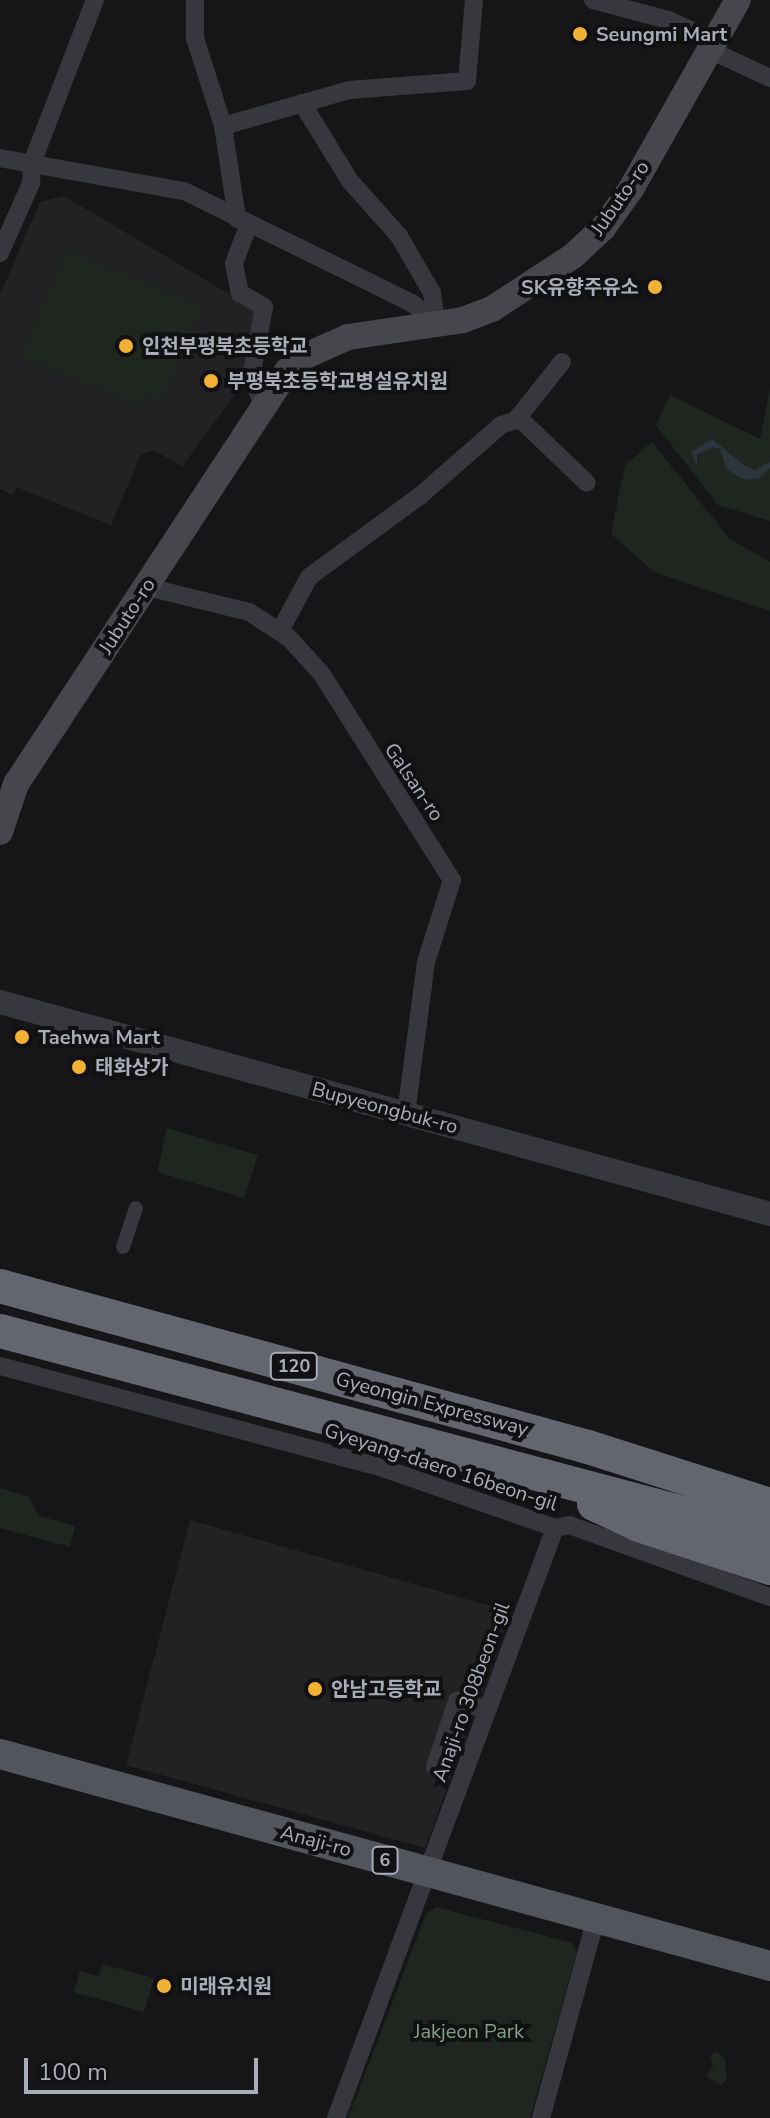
<!DOCTYPE html>
<meta charset="utf-8">
<style>
body{margin:0}
#map{position:relative;width:770px;height:2118px;overflow:hidden;background:#161618;font-family:"Nunito Sans","Noto Sans KR",sans-serif}
div>[style]{position:absolute}
.built>*{inset:0;background:#222225}
.green>*{inset:0;background:#1e261f}
.water>*{inset:0;background:#2c353c}
.pedestrian>*{height:14px;margin:-7px;padding:0 7px;transform-origin:7px;border-radius:7px;background:#37383d}
.minor>*{height:18px;margin:-9px;padding:0 9px;transform-origin:9px;border-radius:9px;background:#37383d}
.tertiary>*{height:24px;margin:-12px;padding:0 12px;transform-origin:12px;border-radius:12px;background:#37383d}
.secondary>*{height:26px;margin:-13px;padding:0 13px;transform-origin:13px;border-radius:13px;background:#45474d}
.primary>*{height:30px;margin:-15px;padding:0 15px;transform-origin:15px;border-radius:15px;background:#53555c}
.motorway>*{height:34px;margin:-17px;padding:0 17px;transform-origin:17px;border-radius:17px;background:#63666e}
.dots>*{width:22px;height:22px;translate:-50% -50%;box-sizing:border-box;border:4px solid #111113;border-radius:50%}
span{translate:-50% -50%;white-space:nowrap;text-align:center;line-height:1.15;-webkit-text-stroke:8px #111113;paint-order:stroke}
.shield-label span{padding:2px 6px;background:#111113;border:2px solid;border-radius:6px;-webkit-text-stroke-width:0}
.shield-label{font-size:18px;color:#a8adb8;font-weight:700}
.poi-label{font-size:20px;color:#a8adb8;font-weight:700}
.left{translate:0 -50%;text-align:left}
.right{translate:-100% -50%;text-align:right}
.street-label{font-size:20px;color:#a8adb8}
.park-label{font-size:20px;color:#7fa381}
.scale{position:absolute;left:24px;top:2058px;width:234px;height:36px;box-sizing:border-box;border:4px solid #a8adb8;border-top:0;padding-left:10px;font-size:24px;line-height:28px;white-space:nowrap;color:#a8adb8;-webkit-text-stroke:6px #111113;paint-order:stroke}
</style>
<div id="map">
<div class="built">
<div style="clip-path:polygon(64px 196px,258px 311px,244px 381px,182px 467px,154px 450px,141px 454px,111px 525px,17px 487px,13px 495px,0 489px,0 295px,40px 202px)"></div>
<div style="clip-path:polygon(190px 1520px,512px 1612px,425px 1848px,126px 1765px)"></div>
</div>
<div class="green">
<div style="clip-path:polygon(67px 250px,203px 307px,162px 400px,147px 395px,142px 408px,20px 355px)"></div>
<div style="clip-path:polygon(770px 389px,770px 521px,718px 505px,656px 425px,670px 395px,760px 439px)"></div>
<div style="clip-path:polygon(652px 442px,730px 539px,770px 562px,770px 611px,654px 572px,611px 534px,625px 465px)"></div>
<div style="clip-path:polygon(167px 1128px,258px 1155px,244px 1198px,157px 1172px)"></div>
<div style="clip-path:polygon(0 1488px,28px 1496px,39px 1516px,75px 1526px,70px 1547px,0 1528px)"></div>
<div style="clip-path:polygon(436px 1907px,572px 1943px,577px 1952px,530px 2118px,348px 2118px,426px 1914px)"></div>
<div style="clip-path:polygon(102px 1964px,154px 1978px,144px 2012px,74px 1992px,80px 1971px,99px 1976px)"></div>
<div style="clip-path:polygon(717px 2052px,725px 2059px,727px 2078px,721px 2086px,706px 2076px,713px 2067px,710px 2055px)"></div>
</div>
<div class="water">
<div style="clip-path:polygon(712px 439px,745px 466px,755px 470px,770px 462px,770px 468px,760px 478px,745px 480px,726px 469px,720px 449px,713px 447px,697px 455px,697px 466px,691px 452px)"></div>
</div>
<div class="pedestrian">
<div style="left:123px;top:1247px;width:41px;rotate:-71.6deg"></div>
</div>
<div class="minor">
<div style="left:195px;top:0;width:38px;rotate:90deg"></div>
<div style="left:195px;top:38px;width:92px;rotate:72.3deg"></div>
<div style="left:223px;top:126px;width:94px;rotate:81.4deg"></div>
<div style="left:593px;top:0;width:78px;rotate:14.9deg"></div>
<div style="left:668px;top:20px;width:51px;rotate:24.1deg"></div>
<div style="left:710px;top:50px;width:66px;rotate:25deg"></div>
<div style="left:302px;top:103px;width:92px;rotate:58.4deg"></div>
<div style="left:350px;top:181px;width:74px;rotate:48.3deg"></div>
<div style="left:399px;top:236px;width:66px;rotate:59.9deg"></div>
<div style="left:432px;top:293px;width:30px;rotate:82deg"></div>
<div style="left:223px;top:126px;width:131px;rotate:-15.9deg"></div>
<div style="left:349px;top:90px;width:118px;rotate:-4.4deg"></div>
<div style="left:467px;top:81px;width:81px;rotate:-85.1deg"></div>
<div style="left:0;top:158px;width:187px;rotate:10.2deg"></div>
<div style="left:184px;top:191px;width:254px;rotate:26.2deg"></div>
<div style="left:412px;top:303px;width:31px;rotate:40deg"></div>
<div style="left:249px;top:224px;width:42px;rotate:111deg"></div>
<div style="left:234px;top:263px;width:31px;rotate:79deg"></div>
<div style="left:240px;top:293px;width:28px;rotate:30deg"></div>
<div style="left:264px;top:307px;width:66px;rotate:100.5deg"></div>
<div style="left:252px;top:372px;width:34px;rotate:73deg"></div>
<div style="left:0;top:253px;width:77px;rotate:-66.1deg"></div>
<div style="left:31px;top:183px;width:20px;rotate:-87deg"></div>
<div style="left:32px;top:163px;width:175px;rotate:-68.9deg"></div>
<div style="left:518px;top:417px;width:95px;rotate:43.7deg"></div>
<div style="left:147px;top:587px;width:105px;rotate:13.8deg"></div>
<div style="left:249px;top:612px;width:48px;rotate:33deg"></div>
<div style="left:289px;top:638px;width:47px;rotate:47.6deg"></div>
<div style="left:321px;top:673px;width:245px;rotate:57.7deg"></div>
<div style="left:452px;top:880px;width:86px;rotate:107.6deg"></div>
<div style="left:426px;top:962px;width:153px;rotate:97.5deg"></div>
<div style="left:280px;top:631px;width:61px;rotate:-61.8deg"></div>
<div style="left:309px;top:577px;width:139px;rotate:-36.2deg"></div>
<div style="left:421px;top:495px;width:106px;rotate:-41.2deg"></div>
<div style="left:501px;top:425px;width:16px;rotate:-18deg"></div>
<div style="left:516px;top:420px;width:74px;rotate:-51.6deg"></div>
<div style="left:0;top:1366px;width:393px;rotate:14.9deg"></div>
<div style="left:380px;top:1467px;width:185px;rotate:19.2deg"></div>
<div style="left:555px;top:1528px;width:14px;rotate:-12deg"></div>
<div style="left:569px;top:1525px;width:214px;rotate:19.7deg"></div>
<div style="left:435px;top:1767px;width:70px;rotate:-71.6deg"></div>
<div style="left:457px;top:1701px;width:32px;rotate:16deg"></div>
<div style="left:336px;top:2118px;width:629px;rotate:-69.64deg"></div>
<div style="left:541px;top:2118px;width:207px;rotate:-74.6deg"></div>
</div>
<div class="tertiary">
<div style="left:0;top:1002px;width:799px;rotate:15.39deg"></div>
</div>
<div class="secondary">
<div style="left:0;top:832px;width:51px;rotate:-71.6deg"></div>
<div style="left:16px;top:784px;width:494px;rotate:-56.7deg"></div>
<div style="left:287px;top:371px;width:21px;rotate:-41deg"></div>
<div style="left:303px;top:357px;width:49px;rotate:-24deg"></div>
<div style="left:348px;top:337px;width:116px;rotate:-8.4deg"></div>
<div style="left:463px;top:320px;width:31px;rotate:-21deg"></div>
<div style="left:492px;top:309px;width:97px;rotate:-33.2deg"></div>
<div style="left:573px;top:256px;width:41px;rotate:-43deg"></div>
<div style="left:603px;top:228px;width:48px;rotate:-54.3deg"></div>
<div style="left:631px;top:189px;width:217px;rotate:-60.5deg"></div>
</div>
<div class="primary">
<div style="left:0;top:1754px;width:799px;rotate:15.39deg"></div>
</div>
<div class="motorway">
<div style="left:0;top:1286px;width:610px;rotate:15.31deg"></div>
<div style="left:588px;top:1447px;width:191px;rotate:17.7deg"></div>
<div style="left:0;top:1331px;width:797px;rotate:14.91deg"></div>
<div style="left:594px;top:1504px;width:50px;rotate:25deg"></div>
<div style="left:639px;top:1525px;width:138px;rotate:18.2deg"></div>
</div>
<div class="dots">
<div style="left:580px;top:34px;background:#f2b134"></div>
<div style="left:655px;top:287px;background:#f2b134"></div>
<div style="left:126px;top:346px;background:#f2b134"></div>
<div style="left:211px;top:381px;background:#f2b134"></div>
<div style="left:22px;top:1037px;background:#f2b134"></div>
<div style="left:79px;top:1067px;background:#f2b134"></div>
<div style="left:315px;top:1689px;background:#f2b134"></div>
<div style="left:164px;top:1986px;background:#f2b134"></div>
</div>
<div class="shield-label">
<span style="left:294px;top:1366px">120</span>
<span style="left:385px;top:1860px">6</span>
</div>
<div class="poi-label">
<span class="left" style="left:596px;top:34px">Seungmi Mart</span>
<span class="right" style="left:639px;top:287px">SK유향주유소</span>
<span class="left" style="left:142px;top:346px">인천부평북초등학교</span>
<span class="left" style="left:227px;top:381px">부평북초등학교병설유치원</span>
<span class="left" style="left:38px;top:1037px">Taehwa Mart</span>
<span class="left" style="left:95px;top:1067px">태화상가</span>
<span class="left" style="left:331px;top:1689px">안남고등학교</span>
<span class="left" style="left:180px;top:1986px">미래유치원</span>
</div>
<div class="street-label">
<span style="left:620px;top:198px;rotate:-55deg">Jubuto-ro</span>
<span style="left:127px;top:616px;rotate:-57deg">Jubuto-ro</span>
<span style="left:414px;top:782px;rotate:56deg">Galsan-ro</span>
<span style="left:385px;top:1108px;rotate:15deg">Bupyeongbuk-ro</span>
<span style="left:432px;top:1404px;rotate:15deg">Gyeongin Expressway</span>
<span style="left:441px;top:1467px;rotate:18deg">Gyeyang-daero 16beon-gil</span>
<span style="left:471px;top:1692px;rotate:-70deg">Anaji-ro 308beon-gil</span>
<span style="left:316px;top:1841px;rotate:15deg">Anaji-ro</span>
</div>
<div class="park-label">
<span style="left:469px;top:2031px">Jakjeon Park</span>
</div>
<div class="scale">100 m</div>
</div>
